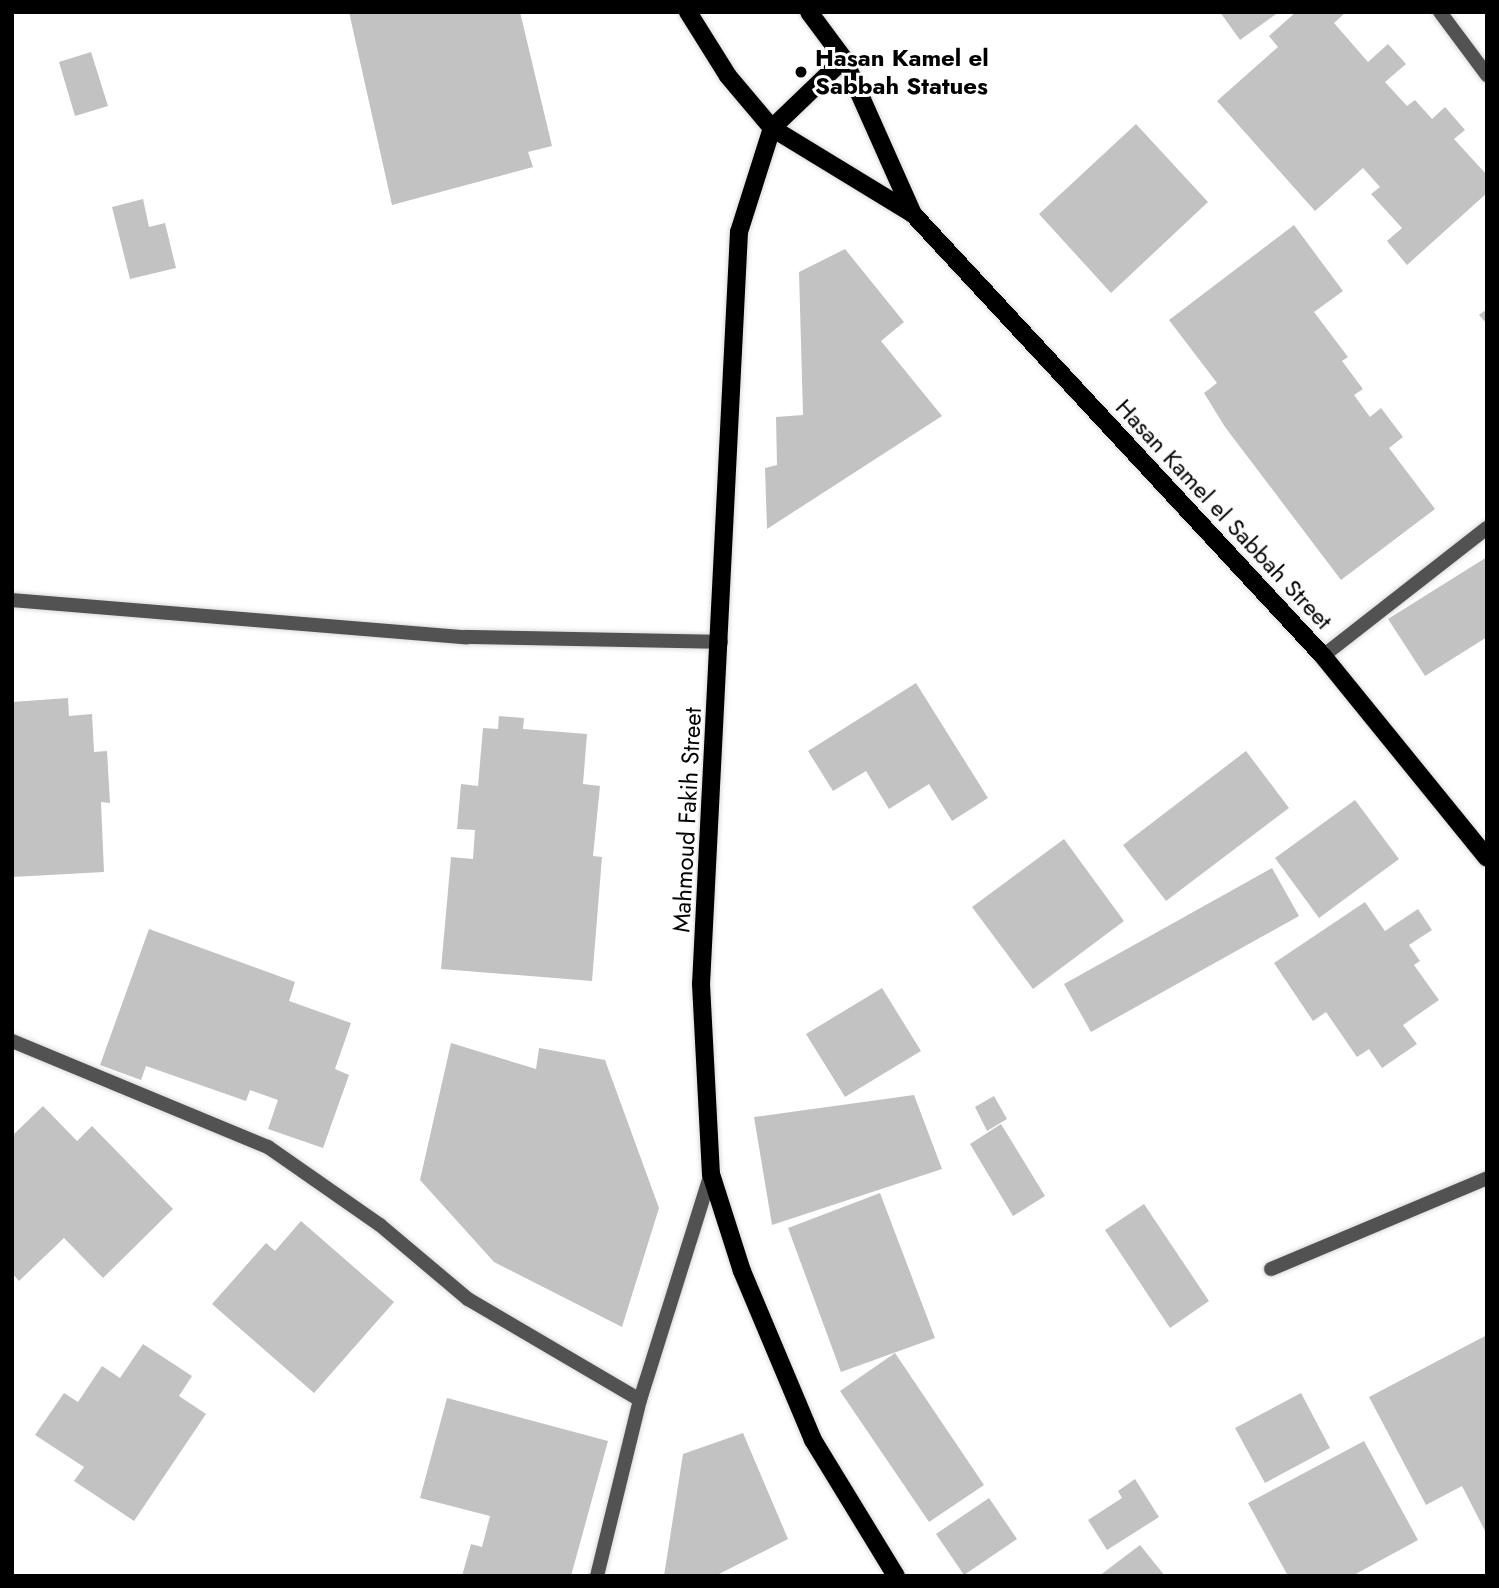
<!DOCTYPE html>
<style>
body{margin:0}
#map{position:relative;width:1499px;height:1588px;overflow:hidden;background:#fff;font-family:Jost,sans-serif}
div>[style]{position:absolute}
.building>*{inset:0;background:#c2c2c2}
.roads{filter:drop-shadow(0 0 2px #dbdbdb) drop-shadow(0 0 2px #dbdbdb)}
.service>*{height:14px;margin:-7px;padding:0 7px;transform-origin:7px;border-radius:7px;background:#525252}
.minor>*{height:14px;margin:-7px;padding:0 7px;transform-origin:7px;border-radius:7px;background:#525252}
.primary>*{height:18px;margin:-9px;padding:0 9px;transform-origin:9px;border-radius:9px;background:#000}
.dots>*{width:19px;height:19px;translate:-50% -50%;box-sizing:border-box;border:4px solid #fff;border-radius:50%}
span{translate:-50% -50%;white-space:nowrap;text-align:center;line-height:1.15;-webkit-text-stroke:6px #fff;paint-order:stroke}
.poi-label{font-size:24px;color:#000;font-weight:700}
.left{translate:0 -50%;text-align:left}
.street-label{font-size:24px;color:#000}
.frame{position:absolute;inset:0;border:14px solid #000;pointer-events:none}
</style>
<div id="map">
<div class="building">
<div style="clip-path:polygon(349px 12px,520px 12px,552px 146px,528px 152px,533px 167px,392px 205px)"></div>
<div style="clip-path:polygon(1220px 12px,1279px 12px,1240px 40px)"></div>
<div style="clip-path:polygon(1296px 12px,1346px 12px,1334px 23px,1368px 62px,1388px 44px,1406px 64px,1385px 82px,1407px 106px,1415px 100px,1432px 119px,1445px 107px,1465px 130px,1454px 139px,1487px 175px,1487px 193px,1407px 265px,1387px 241px,1402px 228px,1371px 194px,1380px 187px,1363px 168px,1315px 211px,1217px 101px,1278px 47px,1269px 36px)"></div>
<div style="clip-path:polygon(91px 52px,108px 106px,75px 116px,59px 62px)"></div>
<div style="clip-path:polygon(1136px 124px,1208px 202px,1111px 293px,1039px 214px)"></div>
<div style="clip-path:polygon(143px 199px,149px 227px,165px 223px,176px 268px,130px 279px,112px 207px)"></div>
<div style="clip-path:polygon(1294px 225px,1343px 291px,1314px 312px,1348px 357px,1342px 361px,1363px 389px,1354px 395px,1370px 417px,1381px 408px,1403px 437px,1389px 448px,1435px 509px,1341px 580px,1225px 427px,1204px 393px,1217px 383px,1169px 320px)"></div>
<div style="clip-path:polygon(845px 249px,904px 322px,881px 341px,942px 416px,767px 529px,765px 468px,777px 465px,776px 417px,803px 415px,799px 272px)"></div>
<div style="clip-path:polygon(1487px 309px,1487px 324px,1479px 315px)"></div>
<div style="clip-path:polygon(1487px 557px,1487px 637px,1425px 676px,1388px 619px)"></div>
<div style="clip-path:polygon(916px 683px,988px 798px,952px 821px,929px 784px,889px 809px,866px 771px,833px 791px,808px 751px)"></div>
<div style="clip-path:polygon(68px 698px,69px 716px,92px 714px,94px 752px,107px 751px,110px 803px,101px 802px,104px 872px,12px 877px,12px 702px)"></div>
<div style="clip-path:polygon(499px 716px,524px 718px,523px 729px,587px 734px,583px 784px,600px 786px,593px 856px,602px 857px,592px 981px,441px 969px,451px 857px,473px 859px,475px 830px,457px 829px,461px 784px,478px 786px,483px 728px,498px 729px)"></div>
<div style="clip-path:polygon(1246px 751px,1289px 808px,1166px 901px,1123px 845px)"></div>
<div style="clip-path:polygon(1355px 800px,1399px 859px,1319px 918px,1275px 858px)"></div>
<div style="clip-path:polygon(1064px 839px,1124px 921px,1033px 989px,972px 907px)"></div>
<div style="clip-path:polygon(1272px 868px,1299px 916px,1091px 1032px,1064px 984px)"></div>
<div style="clip-path:polygon(1365px 902px,1385px 931px,1418px 909px,1432px 930px,1409px 945px,1420px 961px,1414px 965px,1439px 1000px,1403px 1025px,1417px 1044px,1382px 1068px,1369px 1049px,1357px 1057px,1326px 1012px,1313px 1021px,1274px 963px)"></div>
<div style="clip-path:polygon(149px 929px,295px 982px,289px 1001px,351px 1023px,335px 1069px,349px 1075px,323px 1148px,268px 1129px,278px 1100px,250px 1090px,246px 1101px,146px 1066px,141px 1080px,100px 1065px)"></div>
<div style="clip-path:polygon(882px 988px,921px 1051px,845px 1097px,806px 1034px)"></div>
<div style="clip-path:polygon(451px 1043px,536px 1069px,539px 1048px,605px 1060px,659px 1208px,622px 1327px,494px 1262px,420px 1180px)"></div>
<div style="clip-path:polygon(914px 1095px,942px 1169px,772px 1225px,754px 1117px)"></div>
<div style="clip-path:polygon(994px 1096px,1007px 1119px,987px 1131px,975px 1107px)"></div>
<div style="clip-path:polygon(43px 1106px,77px 1141px,92px 1126px,173px 1209px,103px 1278px,64px 1238px,19px 1281px,12px 1273px,12px 1136px)"></div>
<div style="clip-path:polygon(1001px 1124px,1045px 1196px,1013px 1216px,970px 1144px)"></div>
<div style="clip-path:polygon(880px 1193px,935px 1338px,841px 1372px,788px 1228px)"></div>
<div style="clip-path:polygon(1144px 1204px,1209px 1301px,1170px 1328px,1105px 1230px)"></div>
<div style="clip-path:polygon(301px 1221px,394px 1302px,314px 1393px,212px 1304px,266px 1243px,275px 1251px)"></div>
<div style="clip-path:polygon(1487px 1335px,1487px 1530px,1485px 1531px,1462px 1486px,1426px 1505px,1369px 1397px)"></div>
<div style="clip-path:polygon(143px 1344px,192px 1376px,179px 1396px,206px 1414px,134px 1521px,74px 1481px,84px 1467px,35px 1435px,64px 1393px,78px 1402px,102px 1366px,120px 1378px)"></div>
<div style="clip-path:polygon(895px 1353px,984px 1485px,929px 1522px,840px 1391px)"></div>
<div style="clip-path:polygon(1301px 1393px,1330px 1448px,1265px 1483px,1235px 1428px)"></div>
<div style="clip-path:polygon(447px 1398px,608px 1441px,571px 1576px,462px 1576px,471px 1544px,482px 1547px,490px 1516px,420px 1498px)"></div>
<div style="clip-path:polygon(743px 1433px,788px 1539px,715px 1576px,664px 1576px,683px 1454px)"></div>
<div style="clip-path:polygon(1364px 1441px,1418px 1540px,1352px 1576px,1288px 1576px,1248px 1503px)"></div>
<div style="clip-path:polygon(1135px 1479px,1159px 1517px,1107px 1550px,1088px 1520px,1122px 1498px,1118px 1491px)"></div>
<div style="clip-path:polygon(989px 1498px,1017px 1539px,964px 1575px,936px 1534px)"></div>
<div style="clip-path:polygon(1140px 1545px,1165px 1576px,1099px 1576px)"></div>
</div>
<div class="roads">
<div class="service">
<div style="left:1271px;top:1269px;width:234px;rotate:-22.8deg"></div>
</div>
<div class="minor">
<div style="left:1440px;top:12px;width:79px;rotate:53.3deg"></div>
<div style="left:12px;top:600px;width:456px;rotate:4.7deg"></div>
<div style="left:466px;top:637px;width:255px;rotate:1.1deg"></div>
<div style="left:1323px;top:656px;width:208px;rotate:-38deg"></div>
<div style="left:12px;top:1041px;width:277px;rotate:22.5deg"></div>
<div style="left:268px;top:1147px;width:136px;rotate:34.9deg"></div>
<div style="left:380px;top:1225px;width:115px;rotate:40.1deg"></div>
<div style="left:468px;top:1299px;width:199px;rotate:30.4deg"></div>
<div style="left:597px;top:1576px;width:181px;rotate:-76.3deg"></div>
<div style="left:640px;top:1400px;width:237px;rotate:-72.6deg"></div>
</div>
<div class="primary">
<div style="left:688px;top:12px;width:75px;rotate:58deg"></div>
<div style="left:728px;top:76px;width:68px;rotate:49.8deg"></div>
<div style="left:772px;top:128px;width:165px;rotate:31.4deg"></div>
<div style="left:913px;top:214px;width:603px;rotate:47.15deg"></div>
<div style="left:1323px;top:656px;width:260px;rotate:50.9deg"></div>
<div style="left:809px;top:12px;width:59px;rotate:53.3deg"></div>
<div style="left:844px;top:59px;width:170px;rotate:66deg"></div>
<div style="left:844px;top:59px;width:100px;rotate:136.2deg"></div>
<div style="left:772px;top:128px;width:109px;rotate:107.6deg"></div>
<div style="left:739px;top:232px;width:753px;rotate:92.89deg"></div>
<div style="left:701px;top:984px;width:190px;rotate:87deg"></div>
<div style="left:711px;top:1174px;width:102px;rotate:72.3deg"></div>
<div style="left:742px;top:1271px;width:183px;rotate:67.2deg"></div>
<div style="left:813px;top:1440px;width:159px;rotate:58.6deg"></div>
</div>
</div>
<div class="dots">
<div style="left:801px;top:72px;background:#000"></div>
</div>
<div class="poi-label">
<span class="left" style="left:815px;top:72px">Hasan Kamel el<br>Sabbah Statues</span>
</div>
<div class="street-label">
<span style="left:1224px;top:514px;rotate:47deg">Hasan Kamel el Sabbah Street</span>
<span style="left:687px;top:820px;rotate:-87deg">Mahmoud Fakih Street</span>
</div>
<div class="frame"></div>
</div>
